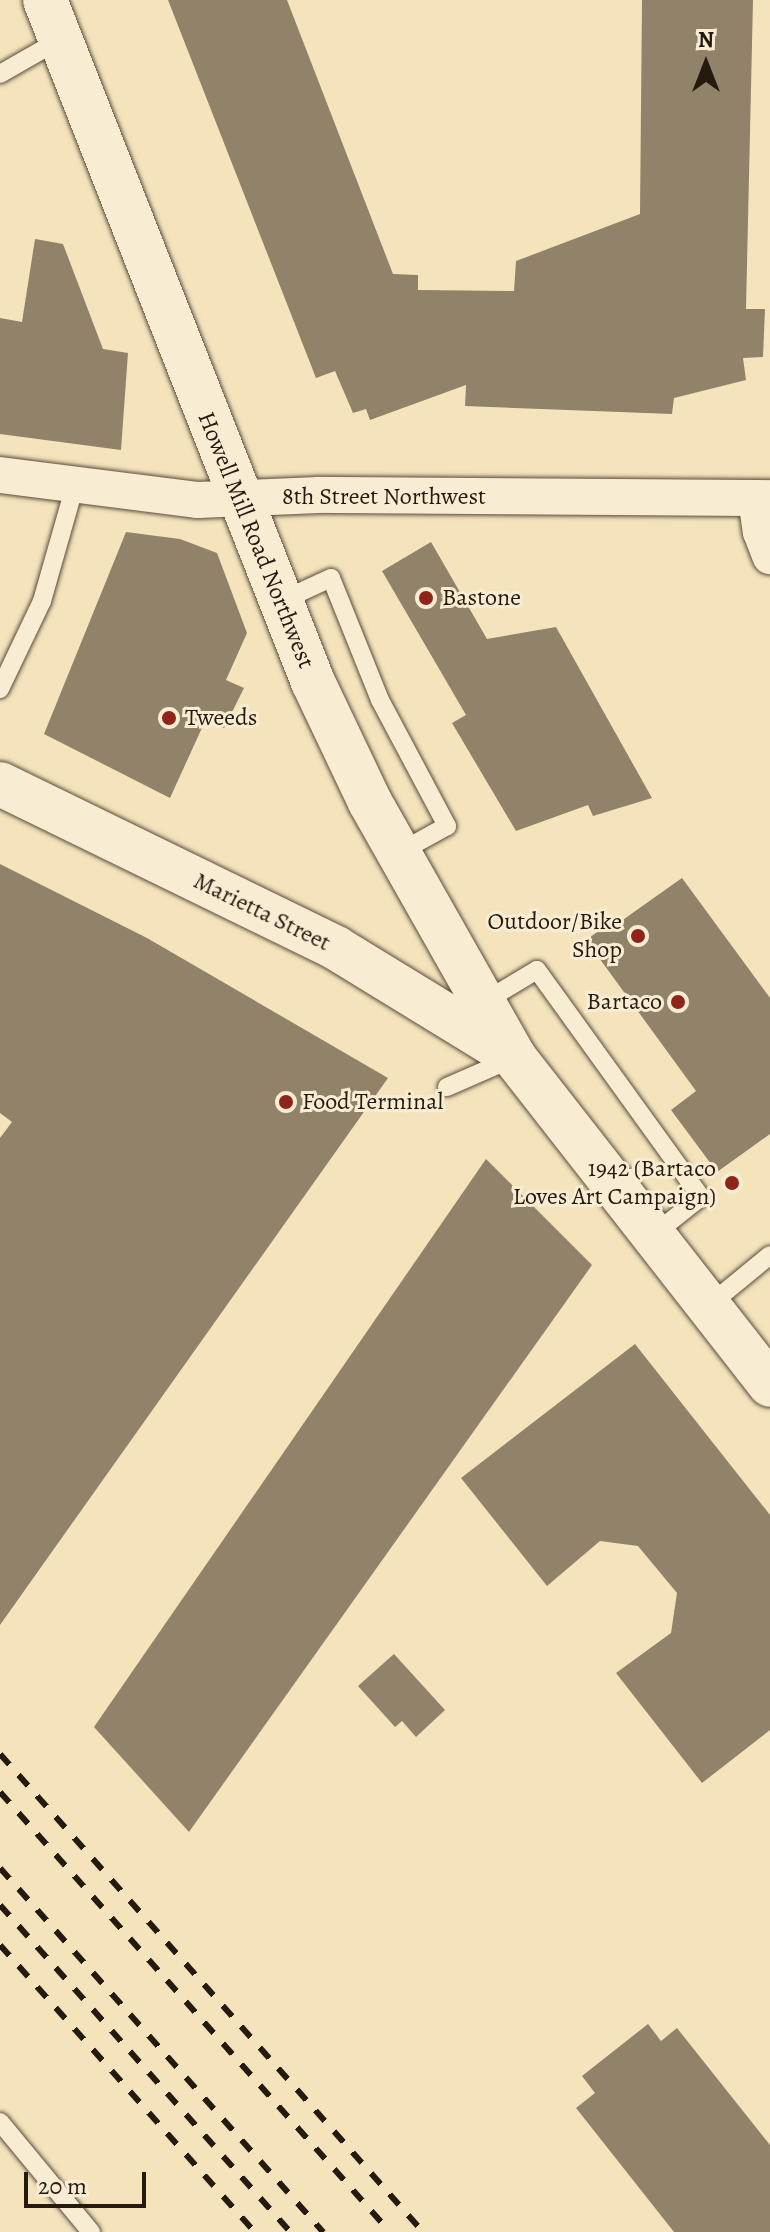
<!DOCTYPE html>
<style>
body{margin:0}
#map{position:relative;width:770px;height:2232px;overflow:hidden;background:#f5e3bc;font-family:Alegreya,serif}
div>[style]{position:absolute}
.building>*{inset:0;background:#918369}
.roads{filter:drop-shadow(0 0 2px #594c3b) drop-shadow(0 0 2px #594c3b)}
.lane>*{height:18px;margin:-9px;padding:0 9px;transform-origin:9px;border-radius:9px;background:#f8edd3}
.street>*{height:36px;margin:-18px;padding:0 18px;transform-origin:18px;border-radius:18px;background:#f8edd3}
.secondary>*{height:44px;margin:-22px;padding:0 22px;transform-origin:22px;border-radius:22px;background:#f8edd3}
.rail>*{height:6px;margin-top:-3px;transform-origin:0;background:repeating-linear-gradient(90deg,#251a10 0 14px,transparent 0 28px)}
.dots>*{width:22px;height:22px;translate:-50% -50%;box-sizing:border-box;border:4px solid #f8edd3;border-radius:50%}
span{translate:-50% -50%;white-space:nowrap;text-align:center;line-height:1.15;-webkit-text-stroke:6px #f8edd3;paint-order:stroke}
.street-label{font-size:24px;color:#251a10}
.poi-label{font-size:24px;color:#251a10}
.left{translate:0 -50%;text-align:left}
.right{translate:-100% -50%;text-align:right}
.north{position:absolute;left:666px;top:24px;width:80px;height:80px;-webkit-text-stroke:6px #f8edd3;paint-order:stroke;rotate:0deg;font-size:22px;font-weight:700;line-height:32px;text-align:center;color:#251a10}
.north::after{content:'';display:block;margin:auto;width:28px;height:36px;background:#251a10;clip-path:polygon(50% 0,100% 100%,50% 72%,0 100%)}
.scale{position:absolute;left:24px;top:2172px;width:122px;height:36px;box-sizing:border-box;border:4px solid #251a10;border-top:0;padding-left:10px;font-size:24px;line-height:28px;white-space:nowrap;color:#251a10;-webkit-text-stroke:6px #f8edd3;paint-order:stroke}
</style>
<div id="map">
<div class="building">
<div style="clip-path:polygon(168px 0,287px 0,393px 274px,418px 275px,418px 290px,514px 291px,516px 261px,640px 214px,642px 0,753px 0,746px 309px,765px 309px,763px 357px,743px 358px,746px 380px,674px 398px,672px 414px,465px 406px,466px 385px,370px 420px,366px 409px,353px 413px,335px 371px,316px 378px)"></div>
<div style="clip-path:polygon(35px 239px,63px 244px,103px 349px,128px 353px,121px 450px,0 434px,0 318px,22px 322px)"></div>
<div style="clip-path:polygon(126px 532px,180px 539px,217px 553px,247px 633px,226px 680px,244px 688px,224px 728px,206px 719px,170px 798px,44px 734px)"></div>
<div style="clip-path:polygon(431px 542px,487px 639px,556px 627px,652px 798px,593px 816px,588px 805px,516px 831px,452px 723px,466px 715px,382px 571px)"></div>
<div style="clip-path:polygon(0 864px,147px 938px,388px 1078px,0 1625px,0 1138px,12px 1122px,0 1113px)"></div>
<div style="clip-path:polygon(682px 878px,770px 998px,770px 1134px,717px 1172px,671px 1110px,696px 1091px,586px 940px,614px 920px,617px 924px)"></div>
<div style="clip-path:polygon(486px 1159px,592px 1265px,189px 1832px,94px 1727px)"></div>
<div style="clip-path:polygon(635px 1344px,770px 1515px,770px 1730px,702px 1783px,616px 1673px,671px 1633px,677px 1593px,638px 1546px,600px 1541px,547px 1586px,461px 1478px)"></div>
<div style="clip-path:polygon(394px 1654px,445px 1710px,416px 1737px,402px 1721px,395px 1727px,358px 1686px)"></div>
<div style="clip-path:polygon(648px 2024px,661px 2041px,677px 2028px,770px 2145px,770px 2232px,674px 2232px,576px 2108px,595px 2093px,582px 2076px)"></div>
</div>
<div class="roads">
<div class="lane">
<div style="left:0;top:74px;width:70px;rotate:-29.8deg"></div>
<div style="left:281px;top:601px;width:55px;rotate:-24.7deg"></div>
<div style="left:331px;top:578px;width:131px;rotate:68.1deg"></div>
<div style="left:380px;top:700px;width:143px;rotate:62deg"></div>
<div style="left:447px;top:826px;width:56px;rotate:151.1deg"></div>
<div style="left:0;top:689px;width:98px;rotate:-64.5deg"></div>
<div style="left:42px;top:601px;width:121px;rotate:-74.1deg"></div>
<div style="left:482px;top:1003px;width:64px;rotate:-31deg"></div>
<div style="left:537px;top:970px;width:280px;rotate:54.2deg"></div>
<div style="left:701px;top:1197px;width:61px;rotate:141.6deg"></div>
<div style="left:447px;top:1087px;width:70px;rotate:-23.6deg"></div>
<div style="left:708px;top:1306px;width:80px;rotate:-39.4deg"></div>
<div style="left:0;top:2122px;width:143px;rotate:50.4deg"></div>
</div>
<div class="street">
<div style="left:0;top:475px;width:200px;rotate:7.2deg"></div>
<div style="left:198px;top:500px;width:121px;rotate:-2.4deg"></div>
<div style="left:319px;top:495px;width:451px;rotate:0.4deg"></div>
<div style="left:756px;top:498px;width:34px;rotate:82deg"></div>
<div style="left:761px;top:532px;width:26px;rotate:69deg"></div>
</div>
<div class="secondary">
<div style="left:45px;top:0;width:733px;rotate:68.55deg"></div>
<div style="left:313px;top:682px;width:133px;rotate:64.6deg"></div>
<div style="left:370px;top:802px;width:293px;rotate:60.5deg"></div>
<div style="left:514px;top:1057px;width:416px;rotate:52deg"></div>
<div style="left:0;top:784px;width:374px;rotate:26deg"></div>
<div style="left:336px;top:948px;width:203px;rotate:31.5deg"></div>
</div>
</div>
<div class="rail">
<div style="left:0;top:1754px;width:638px;rotate:48.49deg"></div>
<div style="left:0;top:1792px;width:588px;rotate:48.45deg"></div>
<div style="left:0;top:1868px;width:487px;rotate:48.4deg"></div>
<div style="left:0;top:1905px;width:437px;rotate:48.4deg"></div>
<div style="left:0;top:1945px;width:384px;rotate:48.4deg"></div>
</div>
<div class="dots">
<div style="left:426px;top:598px;background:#8f2418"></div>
<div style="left:169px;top:718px;background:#8f2418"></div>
<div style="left:638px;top:936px;background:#8f2418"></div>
<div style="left:678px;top:1002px;background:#8f2418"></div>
<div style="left:286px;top:1102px;background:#8f2418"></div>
<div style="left:732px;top:1183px;background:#8f2418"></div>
</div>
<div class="street-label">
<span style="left:384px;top:497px">8th Street Northwest</span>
<span style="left:256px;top:540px;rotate:68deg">Howell Mill Road Northwest</span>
<span style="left:262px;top:912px;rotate:26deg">Marietta Street</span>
</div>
<div class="poi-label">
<span class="left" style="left:442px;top:598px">Bastone</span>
<span class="left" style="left:185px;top:718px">Tweeds</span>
<span class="right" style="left:622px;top:936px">Outdoor/Bike<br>Shop</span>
<span class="right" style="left:662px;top:1002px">Bartaco</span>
<span class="left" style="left:302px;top:1102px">Food Terminal</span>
<span class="right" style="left:716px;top:1183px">1942 (Bartaco<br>Loves Art Campaign)</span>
</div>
<div class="north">N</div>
<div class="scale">20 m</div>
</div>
